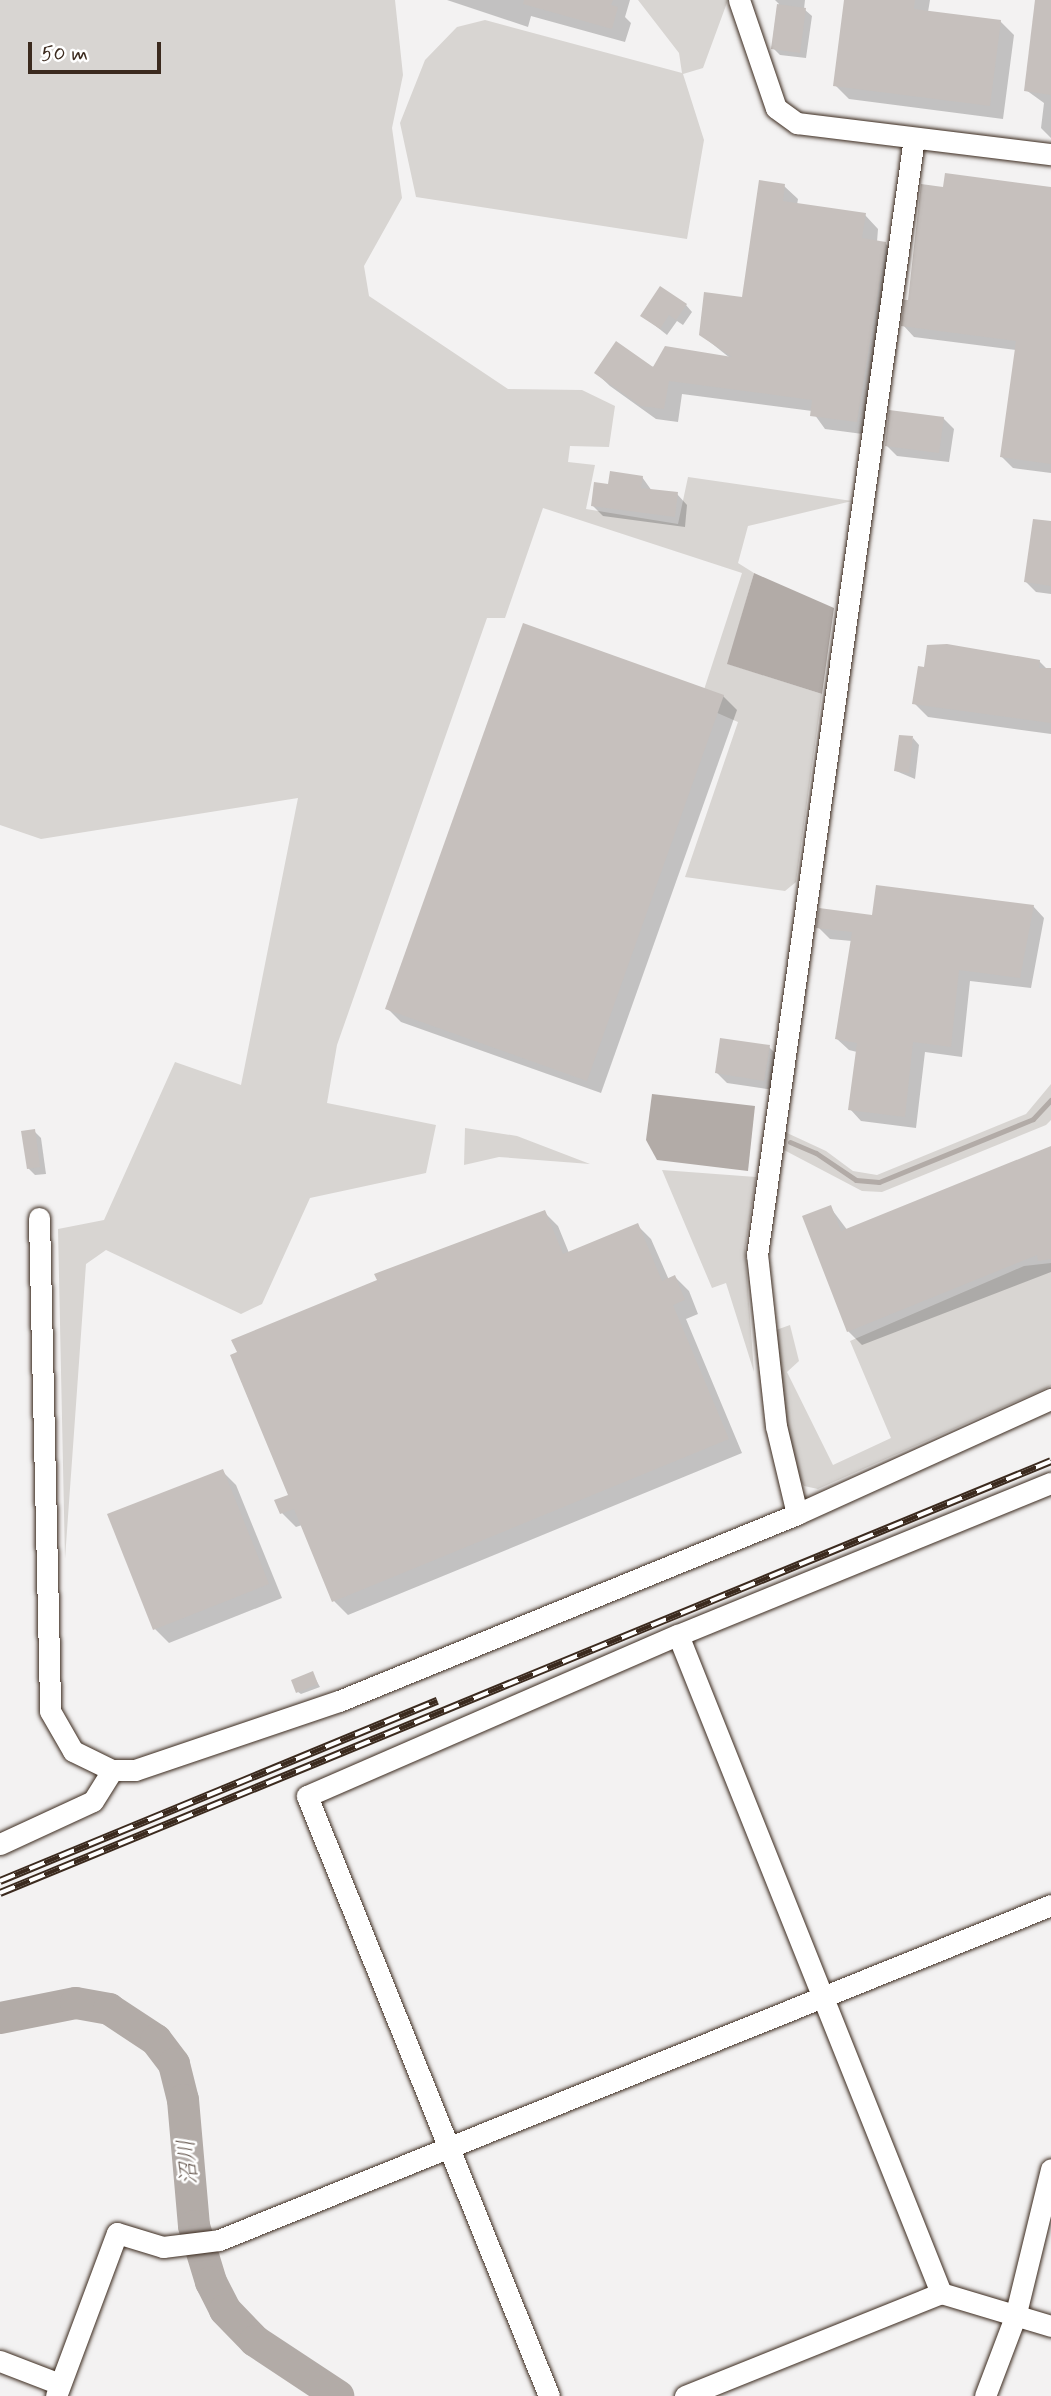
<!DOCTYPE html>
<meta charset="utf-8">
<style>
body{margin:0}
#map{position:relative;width:1051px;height:2396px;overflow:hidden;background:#f3f2f2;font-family:Mynerve,"Klee One",sans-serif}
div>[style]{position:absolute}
.green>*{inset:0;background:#d8d5d2}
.water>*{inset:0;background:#b2aba7}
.shadow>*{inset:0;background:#0003}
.stream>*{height:5px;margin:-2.5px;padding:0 2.5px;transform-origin:2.5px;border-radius:2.5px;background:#b2aba7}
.river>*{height:32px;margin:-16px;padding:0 16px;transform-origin:16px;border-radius:16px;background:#b2aba7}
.building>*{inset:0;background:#c6c0bd}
.roads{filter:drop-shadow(0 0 2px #3b2a1e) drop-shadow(0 0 2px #3b2a1e)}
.minor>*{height:21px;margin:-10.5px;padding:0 10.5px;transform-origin:10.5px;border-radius:10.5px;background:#fff}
.rail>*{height:8px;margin-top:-4px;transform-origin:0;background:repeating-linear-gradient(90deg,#fff 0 16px,#3b2a1e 0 32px);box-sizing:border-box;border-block:2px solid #3b2a1e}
span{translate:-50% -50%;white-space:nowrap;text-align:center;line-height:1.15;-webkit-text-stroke:5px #fff;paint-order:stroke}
.water-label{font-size:23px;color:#65574e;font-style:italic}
.scale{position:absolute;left:28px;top:42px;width:133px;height:32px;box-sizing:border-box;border:4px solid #3b2a1e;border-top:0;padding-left:9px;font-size:21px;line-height:24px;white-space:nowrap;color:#3b2a1e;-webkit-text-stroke:5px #fff;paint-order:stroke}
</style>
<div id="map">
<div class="green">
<div style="clip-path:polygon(0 0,395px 0,403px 75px,392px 128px,402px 198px,364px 266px,369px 296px,508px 389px,582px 390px,615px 406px,609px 447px,570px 446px,568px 462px,595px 465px,586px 509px,678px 524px,688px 477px,852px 501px,748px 526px,738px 563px,754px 573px,728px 664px,822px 694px,796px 882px,785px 891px,685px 877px,738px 722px,699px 705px,742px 573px,543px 508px,505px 618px,487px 618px,337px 1045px,327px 1103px,436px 1125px,426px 1173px,310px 1198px,262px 1304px,241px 1314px,106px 1250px,86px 1264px,65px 1559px,58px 1229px,104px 1220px,175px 1062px,241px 1085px,298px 798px,41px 839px,0 825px)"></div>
<div style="clip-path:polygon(638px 0,728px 0,703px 68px,683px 74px,704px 140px,687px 239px,416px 197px,400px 123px,425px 60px,457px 27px,485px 20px,682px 73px,679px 53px)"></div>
<div style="clip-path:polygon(1051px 1084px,1051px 1120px,1046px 1125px,882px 1192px,862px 1191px,784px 1150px,785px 1132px,826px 1151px,853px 1171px,877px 1175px,1026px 1114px)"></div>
<div style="clip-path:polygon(465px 1128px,517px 1136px,590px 1164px,499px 1157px,464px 1165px)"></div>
<div style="clip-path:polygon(662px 1170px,756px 1177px,745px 1249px,754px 1372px,726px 1283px,712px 1288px)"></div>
<div style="clip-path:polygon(1051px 1263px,1051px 1386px,818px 1489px,804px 1486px,792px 1469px,776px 1330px,790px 1325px,799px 1361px,787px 1372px,833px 1465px,891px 1438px,850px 1341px,1024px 1266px)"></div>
</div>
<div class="water">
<div style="clip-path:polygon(754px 573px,834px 608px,822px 694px,727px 664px)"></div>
<div style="clip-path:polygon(652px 1094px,755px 1106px,748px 1171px,657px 1160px,646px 1140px)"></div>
</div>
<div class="shadow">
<div style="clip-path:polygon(447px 0,630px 0,625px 17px,631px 23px,625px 42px,531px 16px,528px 27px)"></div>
<div style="clip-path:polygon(775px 0,805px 0,804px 9px,812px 16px,806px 58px,780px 55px,773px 48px,779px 4px)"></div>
<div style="clip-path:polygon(853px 0,930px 0,928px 12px,1000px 21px,1014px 35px,1003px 119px,849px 99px,835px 85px)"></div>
<div style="clip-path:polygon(1037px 0,1051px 0,1051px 138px,1041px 128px,1044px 103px,1026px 90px)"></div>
<div style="clip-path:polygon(784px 186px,798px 199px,797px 205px,865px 215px,878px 229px,877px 242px,885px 243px,898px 257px,870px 435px,825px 429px,812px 411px,682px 394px,678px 422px,656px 419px,610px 386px,596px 373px,730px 358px,700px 334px,744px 299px)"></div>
<div style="clip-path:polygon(945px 189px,1051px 189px,1051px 473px,1013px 468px,1001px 456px,1016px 350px,914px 337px,903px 325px)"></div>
<div style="clip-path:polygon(686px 305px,692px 312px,683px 325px,677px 321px,667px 335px,642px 315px)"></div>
<div style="clip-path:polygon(943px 418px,954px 429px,949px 462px,897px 456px,886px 445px)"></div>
<div style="clip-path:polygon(642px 477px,652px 491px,677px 494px,687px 505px,685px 527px,603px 516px,593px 506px)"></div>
<div style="clip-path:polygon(1051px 523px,1051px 594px,1036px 592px,1026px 582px)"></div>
<div style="clip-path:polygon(1039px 661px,1051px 673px,1051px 734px,928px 717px,914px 703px)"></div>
<div style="clip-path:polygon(723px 696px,737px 710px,601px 1093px,401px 1022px,387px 1008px)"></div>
<div style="clip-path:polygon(913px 738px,919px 745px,915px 779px,896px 771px)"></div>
<div style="clip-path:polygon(1033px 906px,1044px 918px,1031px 988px,970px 981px,962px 1057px,925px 1052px,916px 1128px,861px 1121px,850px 1109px,857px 1052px,849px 1050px,837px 1039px,852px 941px,830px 939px,818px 927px,874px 917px)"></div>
<div style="clip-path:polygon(769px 1047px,779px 1057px,774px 1090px,727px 1083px,717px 1073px)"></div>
<div style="clip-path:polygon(34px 1131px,41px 1138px,46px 1174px,35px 1175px,28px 1168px)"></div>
<div style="clip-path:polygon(1051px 1148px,1051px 1272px,862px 1345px,848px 1331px,830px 1207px,848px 1231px)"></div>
<div style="clip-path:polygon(544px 1212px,558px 1226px,569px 1253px,637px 1225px,651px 1239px,669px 1280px,675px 1277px,689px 1291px,698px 1314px,686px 1319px,742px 1453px,348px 1615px,334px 1601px,302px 1525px,296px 1527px,282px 1513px,290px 1495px)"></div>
<div style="clip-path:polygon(222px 1471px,236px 1485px,282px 1598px,169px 1643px,155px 1629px)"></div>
<div style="clip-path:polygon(312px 1673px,320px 1687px,301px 1694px,298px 1692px)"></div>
</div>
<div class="stream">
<div style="left:790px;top:1142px;width:28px;rotate:23deg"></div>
<div style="left:816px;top:1153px;width:48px;rotate:34deg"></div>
<div style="left:856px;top:1180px;width:23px;rotate:5deg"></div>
<div style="left:879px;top:1182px;width:166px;rotate:-22.2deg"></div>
<div style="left:1033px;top:1119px;width:26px;rotate:-47deg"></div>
</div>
<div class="river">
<div style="left:0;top:2018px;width:77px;rotate:-11.2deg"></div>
<div style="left:76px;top:2003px;width:34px;rotate:10deg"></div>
<div style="left:109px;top:2009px;width:56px;rotate:33.4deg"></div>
<div style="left:156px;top:2040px;width:30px;rotate:53deg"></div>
<div style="left:174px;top:2064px;width:37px;rotate:76deg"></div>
<div style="left:183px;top:2100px;width:126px;rotate:85deg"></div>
<div style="left:194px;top:2226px;width:59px;rotate:73.1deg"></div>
<div style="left:211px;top:2282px;width:31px;rotate:63deg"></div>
<div style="left:225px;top:2310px;width:43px;rotate:45.9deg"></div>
<div style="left:255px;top:2341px;width:100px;rotate:33.5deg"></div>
</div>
<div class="building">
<div style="clip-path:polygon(524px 0,613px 0,611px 5px,618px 7px,612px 29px,523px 4px)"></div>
<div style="clip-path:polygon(844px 0,915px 0,914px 9px,1001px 20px,990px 106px,833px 86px)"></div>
<div style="clip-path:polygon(1035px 0,1051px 0,1051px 95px,1024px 91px)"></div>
<div style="clip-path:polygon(777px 4px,806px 8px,800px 53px,771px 49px)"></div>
<div style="clip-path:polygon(945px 173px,1051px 187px,1051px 464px,1000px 457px,1016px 341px,901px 326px,904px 300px,908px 300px,921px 184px,943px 187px)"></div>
<div style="clip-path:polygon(759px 180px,785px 184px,783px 201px,866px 213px,862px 238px,886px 242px,857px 422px,810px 416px,812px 400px,669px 381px,664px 409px,641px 406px,594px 373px,616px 341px,653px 367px,665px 346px,732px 357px,699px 335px,704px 292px,742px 297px)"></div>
<div style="clip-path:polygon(660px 286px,687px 304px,676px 320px,669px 315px,660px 329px,640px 316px)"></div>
<div style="clip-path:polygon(889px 410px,944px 417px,939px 453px,885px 446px)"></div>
<div style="clip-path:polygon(610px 471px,643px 476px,641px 488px,678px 492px,675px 517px,591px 506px,594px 482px,608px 484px)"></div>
<div style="clip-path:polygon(1033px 519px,1051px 521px,1051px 586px,1024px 582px)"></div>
<div style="clip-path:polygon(523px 623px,724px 695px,587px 1081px,385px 1009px)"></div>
<div style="clip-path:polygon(947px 644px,1040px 660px,1039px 668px,1051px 668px,1051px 723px,912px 704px,918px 666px,924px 667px,927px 645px)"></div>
<div style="clip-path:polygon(899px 735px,913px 736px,909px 773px,894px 771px)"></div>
<div style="clip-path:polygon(876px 885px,1034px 905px,1020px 978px,959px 970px,951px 1047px,913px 1042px,905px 1117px,848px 1110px,857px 1043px,835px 1039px,852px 932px,816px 928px,819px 908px,872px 915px)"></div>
<div style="clip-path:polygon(720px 1038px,770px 1045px,764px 1081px,715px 1073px)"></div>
<div style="clip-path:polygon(35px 1129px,40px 1167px,27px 1169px,21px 1131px)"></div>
<div style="clip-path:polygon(1051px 1146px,1051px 1259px,1038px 1261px,1037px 1255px,847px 1332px,802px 1216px,831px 1205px,841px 1231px)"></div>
<div style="clip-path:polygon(545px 1210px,563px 1254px,638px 1223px,662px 1281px,675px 1275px,685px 1300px,673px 1305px,729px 1439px,332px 1602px,294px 1509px,280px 1514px,274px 1500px,288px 1495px,230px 1355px,237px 1352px,231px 1340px,377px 1280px,374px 1274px)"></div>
<div style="clip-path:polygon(223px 1469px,269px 1584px,153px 1630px,107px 1514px)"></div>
<div style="clip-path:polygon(313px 1671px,318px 1684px,296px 1693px,291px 1680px)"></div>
</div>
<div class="roads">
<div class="minor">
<div style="left:739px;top:0;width:114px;rotate:71.1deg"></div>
<div style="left:776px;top:108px;width:26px;rotate:36deg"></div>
<div style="left:797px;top:123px;width:256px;rotate:7deg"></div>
<div style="left:39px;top:1218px;width:493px;rotate:88.7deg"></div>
<div style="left:50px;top:1711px;width:46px;rotate:60.1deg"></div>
<div style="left:73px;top:1751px;width:43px;rotate:26deg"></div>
<div style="left:112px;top:1770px;width:23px"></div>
<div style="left:135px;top:1770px;width:215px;rotate:-18.7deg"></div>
<div style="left:339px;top:1701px;width:495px;rotate:-22.2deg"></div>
<div style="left:797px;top:1514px;width:279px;rotate:-24.4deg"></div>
<div style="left:797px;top:1514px;width:90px;rotate:-103.4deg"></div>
<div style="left:776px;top:1426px;width:172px;rotate:-96.3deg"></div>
<div style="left:757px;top:1255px;width:1128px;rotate:-82deg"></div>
<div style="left:678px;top:1635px;width:709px;rotate:68.21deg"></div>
<div style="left:0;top:1844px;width:102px;rotate:-24.8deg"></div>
<div style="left:93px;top:1801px;width:36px;rotate:-58deg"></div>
<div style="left:0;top:2361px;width:64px;rotate:21deg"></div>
<div style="left:56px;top:2396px;width:174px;rotate:-69.5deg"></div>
<div style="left:117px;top:2233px;width:48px;rotate:16.9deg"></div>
<div style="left:163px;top:2247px;width:56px;rotate:-7.1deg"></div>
<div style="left:219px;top:2240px;width:897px;rotate:-21.93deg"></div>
<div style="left:549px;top:2396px;width:647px;rotate:-111.97deg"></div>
<div style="left:307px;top:1796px;width:404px;rotate:-23.5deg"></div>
<div style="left:678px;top:1635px;width:403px;rotate:-22.2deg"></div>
<div style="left:685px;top:2396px;width:276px;rotate:-21.9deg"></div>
<div style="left:941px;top:2293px;width:115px;rotate:16.7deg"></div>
<div style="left:985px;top:2396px;width:85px;rotate:-69.2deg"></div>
<div style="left:1015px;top:2317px;width:152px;rotate:-76.3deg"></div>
</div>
</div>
<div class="rail">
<div style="left:0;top:1881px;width:473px;rotate:-22.4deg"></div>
<div style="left:0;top:1893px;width:1136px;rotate:-22.34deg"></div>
</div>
<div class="water-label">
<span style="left:189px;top:2162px;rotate:-95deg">沼川</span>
</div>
<div class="scale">50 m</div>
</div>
